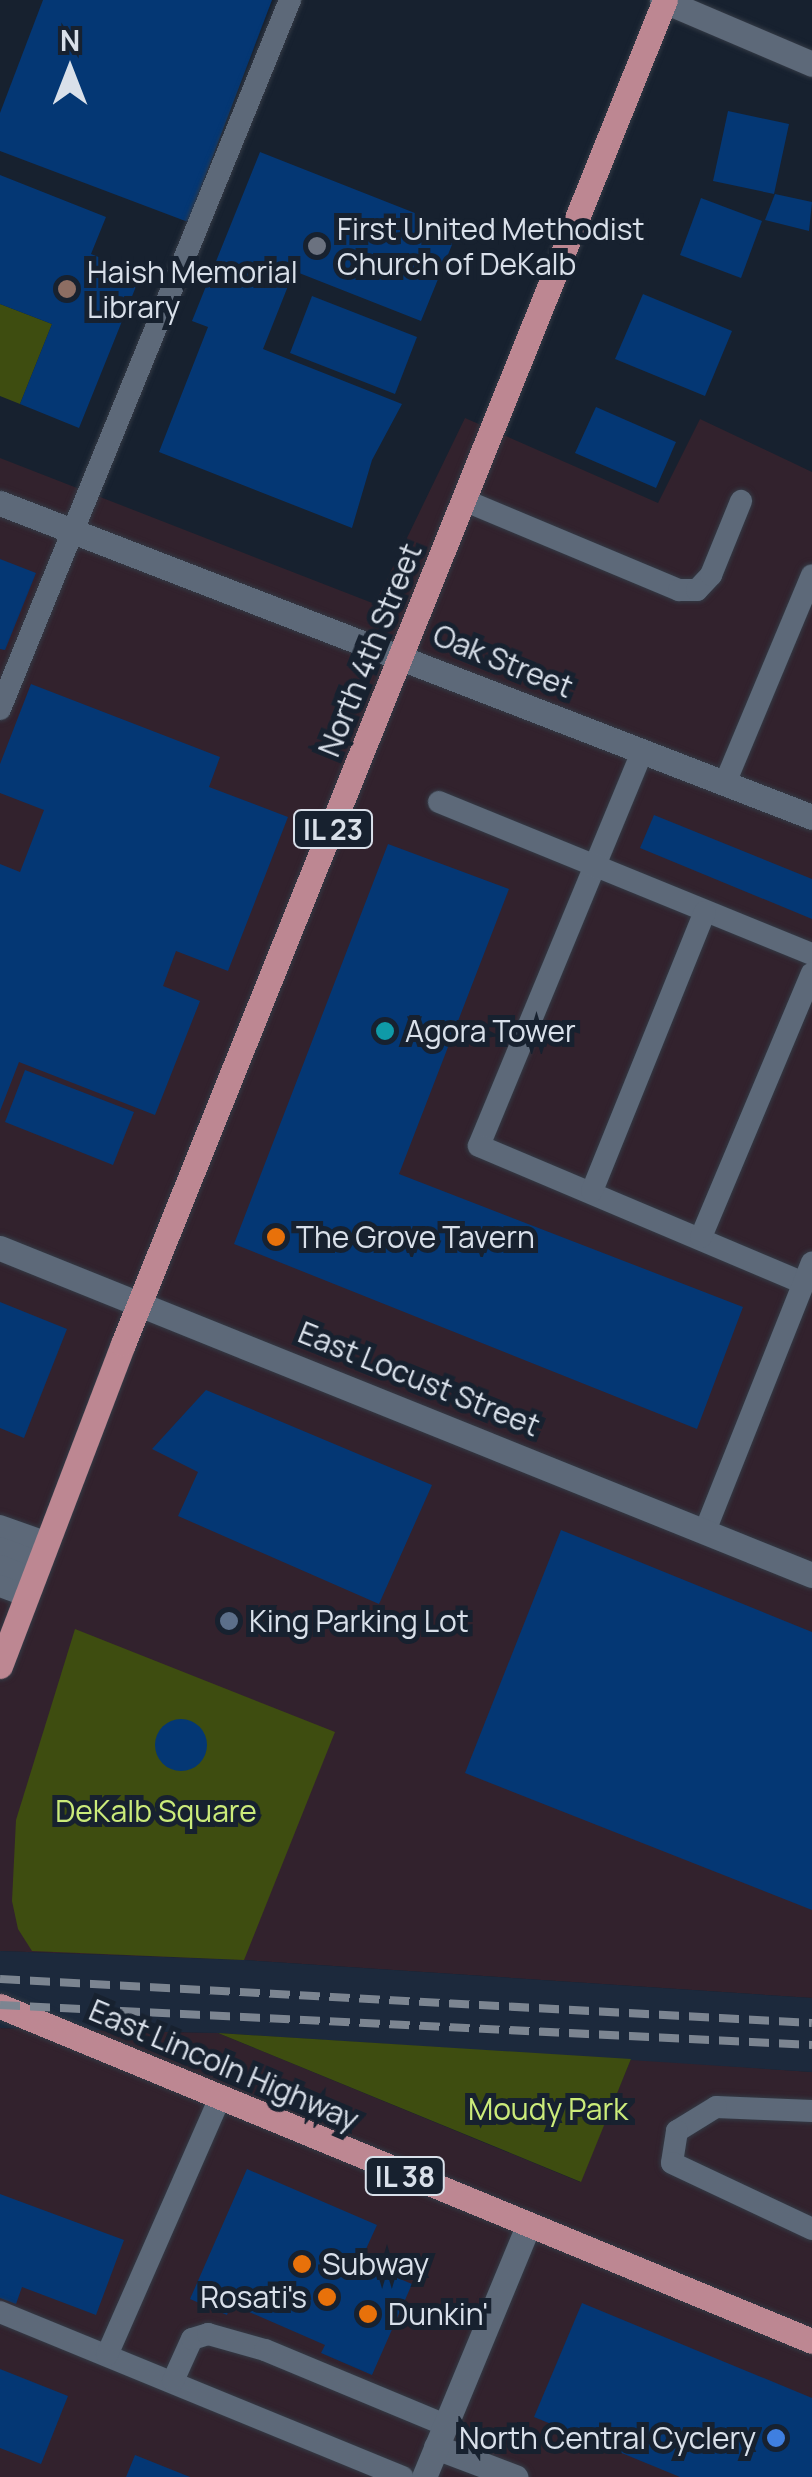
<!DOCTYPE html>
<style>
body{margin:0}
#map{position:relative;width:812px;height:2477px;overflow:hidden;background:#17212f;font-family:Manrope,sans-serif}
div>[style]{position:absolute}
.commercial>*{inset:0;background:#32222d}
.built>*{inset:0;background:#1c293c}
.green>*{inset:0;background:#3e4d10}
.building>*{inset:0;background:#043774}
.round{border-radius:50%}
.roads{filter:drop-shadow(0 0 2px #333a45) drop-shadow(0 0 2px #333a45)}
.lane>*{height:22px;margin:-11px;padding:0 11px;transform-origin:11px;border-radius:11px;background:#5d6979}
.street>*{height:25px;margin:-12.5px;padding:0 12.5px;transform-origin:12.5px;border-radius:12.5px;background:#5d6979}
.primary>*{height:25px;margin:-12.5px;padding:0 12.5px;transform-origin:12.5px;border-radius:12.5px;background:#bd8792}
.rail>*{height:8px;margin-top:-4px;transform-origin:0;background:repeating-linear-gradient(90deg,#7c8591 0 20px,transparent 0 30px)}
.dots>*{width:28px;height:28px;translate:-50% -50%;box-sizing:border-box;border:5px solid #17212f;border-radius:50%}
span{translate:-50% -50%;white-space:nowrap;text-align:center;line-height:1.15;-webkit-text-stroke:10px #17212f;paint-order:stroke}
.shield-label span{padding:2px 8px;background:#17212f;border:2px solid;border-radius:8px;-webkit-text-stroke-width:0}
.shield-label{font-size:28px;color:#d9e0ea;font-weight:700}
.poi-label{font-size:30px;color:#d9e0ea}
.left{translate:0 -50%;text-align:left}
.right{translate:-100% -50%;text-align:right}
.street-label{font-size:30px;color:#d9e0ea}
.park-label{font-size:30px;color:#cbeb7a}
.north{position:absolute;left:20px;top:20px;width:100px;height:100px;-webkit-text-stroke:8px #17212f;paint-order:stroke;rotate:0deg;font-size:28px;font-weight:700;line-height:40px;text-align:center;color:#d9e0ea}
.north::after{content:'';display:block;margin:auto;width:35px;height:45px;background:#d9e0ea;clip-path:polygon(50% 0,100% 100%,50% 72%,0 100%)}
</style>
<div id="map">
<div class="commercial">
<div style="clip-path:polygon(465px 418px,658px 503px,700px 419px,812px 472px,812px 1998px,244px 1960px,0 1951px,0 458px,375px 604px)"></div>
<div style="clip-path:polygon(0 2028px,218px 2033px,580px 2182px,631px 2059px,812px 2072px,812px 2477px,0 2477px)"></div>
</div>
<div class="built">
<div style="clip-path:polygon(0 1951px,244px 1960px,812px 1998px,812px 2072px,218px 2033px,0 2028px)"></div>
</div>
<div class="green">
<div style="clip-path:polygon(0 304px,52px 324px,20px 404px,0 396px)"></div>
<div style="clip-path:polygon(75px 1629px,335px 1732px,244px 1960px,32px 1951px,18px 1929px,12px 1901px,16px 1820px)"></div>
<div style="clip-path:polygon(218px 2033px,631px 2059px,581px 2182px)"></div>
</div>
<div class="building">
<div style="clip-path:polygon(43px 0,272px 0,188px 222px,0 151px,0 113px)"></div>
<div style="clip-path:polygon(728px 111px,789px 124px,774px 194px,713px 181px)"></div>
<div style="clip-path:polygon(260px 152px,458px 230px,421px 321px,294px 271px,263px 349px,402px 404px,372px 460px,352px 528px,159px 452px,208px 327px,192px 321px)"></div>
<div style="clip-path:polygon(0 175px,106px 217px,91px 254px,141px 274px,79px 428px,20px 404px,52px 324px,0 304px)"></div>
<div style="clip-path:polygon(775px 194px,812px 202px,809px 231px,765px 220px)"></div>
<div style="clip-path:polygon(701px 198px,762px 221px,741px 278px,680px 255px)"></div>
<div style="clip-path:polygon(643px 294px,732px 331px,705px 396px,615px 359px)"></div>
<div style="clip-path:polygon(312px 296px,417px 337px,395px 394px,290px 353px)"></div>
<div style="clip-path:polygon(596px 407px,676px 442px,656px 488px,575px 453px)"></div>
<div style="clip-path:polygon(0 559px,36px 573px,5px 650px,0 649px)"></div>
<div style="clip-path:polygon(31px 684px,220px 757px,209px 787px,288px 817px,228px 971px,176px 951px,163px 986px,200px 1001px,155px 1115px,19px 1062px,0 1111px,0 864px,20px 872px,44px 810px,0 793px,0 764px)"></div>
<div style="clip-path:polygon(654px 815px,812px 879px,812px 919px,640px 848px)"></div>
<div style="clip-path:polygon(388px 844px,509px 889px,399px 1174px,743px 1307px,697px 1429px,234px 1244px)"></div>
<div style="clip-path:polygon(25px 1070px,134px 1112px,113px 1165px,5px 1122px)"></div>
<div style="clip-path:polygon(0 1302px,67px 1329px,24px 1438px,0 1428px)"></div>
<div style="clip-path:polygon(206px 1390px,432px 1485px,379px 1604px,178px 1516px,198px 1472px,152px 1449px)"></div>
<div style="clip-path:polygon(561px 1530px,812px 1632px,812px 1910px,465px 1773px)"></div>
<div class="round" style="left:155px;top:1719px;width:52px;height:52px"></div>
<div style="clip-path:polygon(247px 2169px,377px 2225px,360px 2262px,412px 2284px,372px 2375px,321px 2353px,325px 2345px,231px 2304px,227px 2315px,190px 2299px)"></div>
<div style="clip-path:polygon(0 2194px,124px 2240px,96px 2315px,22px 2287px,16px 2304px,0 2298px)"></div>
<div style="clip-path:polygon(582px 2303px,812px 2398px,812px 2477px,680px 2477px,534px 2417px)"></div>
<div style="clip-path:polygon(0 2369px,68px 2396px,41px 2464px,0 2448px)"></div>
<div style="clip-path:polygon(135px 2455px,190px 2477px,126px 2477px)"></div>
</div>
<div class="roads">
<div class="lane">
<div style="left:466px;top:501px;width:231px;rotate:22.7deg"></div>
<div style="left:679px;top:590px;width:18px"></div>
<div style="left:697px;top:590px;width:21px;rotate:-47deg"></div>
<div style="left:711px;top:575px;width:80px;rotate:-67.9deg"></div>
<div style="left:0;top:709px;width:766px;rotate:-67.75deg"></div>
<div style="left:642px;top:752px;width:426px;rotate:112.5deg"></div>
<div style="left:479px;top:1146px;width:352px;rotate:22.9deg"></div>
<div style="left:725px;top:783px;width:225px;rotate:-67.3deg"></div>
<div style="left:439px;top:802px;width:403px;rotate:22.2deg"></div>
<div style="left:592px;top:1191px;width:301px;rotate:-68deg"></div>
<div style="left:701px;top:1237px;width:286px;rotate:-67.2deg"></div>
<div style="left:0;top:1526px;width:51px;rotate:19.5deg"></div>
<div style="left:705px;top:1531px;width:289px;rotate:-68.3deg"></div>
<div style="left:0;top:1548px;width:43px;rotate:20.6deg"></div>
<div style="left:0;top:1566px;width:36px;rotate:21deg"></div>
<div style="left:0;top:1586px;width:29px;rotate:20deg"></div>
<div style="left:812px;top:2111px;width:96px;rotate:-177.6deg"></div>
<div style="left:716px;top:2107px;width:46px;rotate:148.4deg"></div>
<div style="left:677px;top:2131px;width:32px;rotate:99deg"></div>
<div style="left:672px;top:2163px;width:155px;rotate:25.2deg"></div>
<div style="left:0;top:2312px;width:435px;rotate:22.3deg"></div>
<div style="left:107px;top:2355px;width:281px;rotate:-66.3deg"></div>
<div style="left:173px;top:2381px;width:46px;rotate:-65.7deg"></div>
<div style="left:192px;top:2339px;width:17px;rotate:-17deg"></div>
<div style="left:208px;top:2334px;width:59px;rotate:15.7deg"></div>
<div style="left:265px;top:2350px;width:195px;rotate:22.6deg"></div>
</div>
<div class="street">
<div style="left:662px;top:0;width:163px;rotate:23.1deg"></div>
<div style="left:0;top:503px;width:871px;rotate:21.14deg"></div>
<div style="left:0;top:1248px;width:875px;rotate:21.94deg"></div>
<div style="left:436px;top:2447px;width:85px;rotate:20.8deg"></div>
<div style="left:424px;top:2477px;width:269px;rotate:-67.5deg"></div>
</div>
<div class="primary">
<div style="left:0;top:1666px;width:345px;rotate:-69.1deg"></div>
<div style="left:123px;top:1344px;width:1449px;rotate:-68.04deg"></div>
<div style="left:0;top:2006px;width:878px;rotate:22.42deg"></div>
</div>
</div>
<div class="rail">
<div style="left:0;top:1979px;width:813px;rotate:3.1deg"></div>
<div style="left:0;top:2005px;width:813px;rotate:2.82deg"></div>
</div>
<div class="dots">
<div style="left:317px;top:246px;background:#6b7280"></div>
<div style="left:67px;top:289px;background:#8d6e63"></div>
<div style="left:385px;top:1031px;background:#0f9aa8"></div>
<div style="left:276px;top:1237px;background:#e8710a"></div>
<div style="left:229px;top:1621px;background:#5c6f8a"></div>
<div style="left:302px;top:2264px;background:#e8710a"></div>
<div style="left:327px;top:2297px;background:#e8710a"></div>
<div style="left:368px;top:2314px;background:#e8710a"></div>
<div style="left:776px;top:2438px;background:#3f7fe0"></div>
</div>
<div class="shield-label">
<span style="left:333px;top:829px">IL 23</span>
<span style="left:405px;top:2176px">IL 38</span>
</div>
<div class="poi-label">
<span class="left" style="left:337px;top:246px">First United Methodist<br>Church of DeKalb</span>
<span class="left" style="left:87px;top:289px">Haish Memorial<br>Library</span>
<span class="left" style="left:405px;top:1031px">Agora Tower</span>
<span class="left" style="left:296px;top:1237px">The Grove Tavern</span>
<span class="left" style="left:249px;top:1621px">King Parking Lot</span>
<span class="left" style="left:322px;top:2264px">Subway</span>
<span class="right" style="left:307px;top:2297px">Rosati's</span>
<span class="left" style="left:388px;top:2314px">Dunkin'</span>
<span class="right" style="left:756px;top:2438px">North Central Cyclery</span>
</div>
<div class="street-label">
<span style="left:370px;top:650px;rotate:-68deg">North 4th Street</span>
<span style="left:503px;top:661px;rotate:22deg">Oak Street</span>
<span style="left:419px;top:1379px;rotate:22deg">East Locust Street</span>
<span style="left:224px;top:2065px;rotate:23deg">East Lincoln Highway</span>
</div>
<div class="park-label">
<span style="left:156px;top:1811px">DeKalb Square</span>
<span style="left:548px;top:2109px">Moudy Park</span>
</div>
<div class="north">N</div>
</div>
